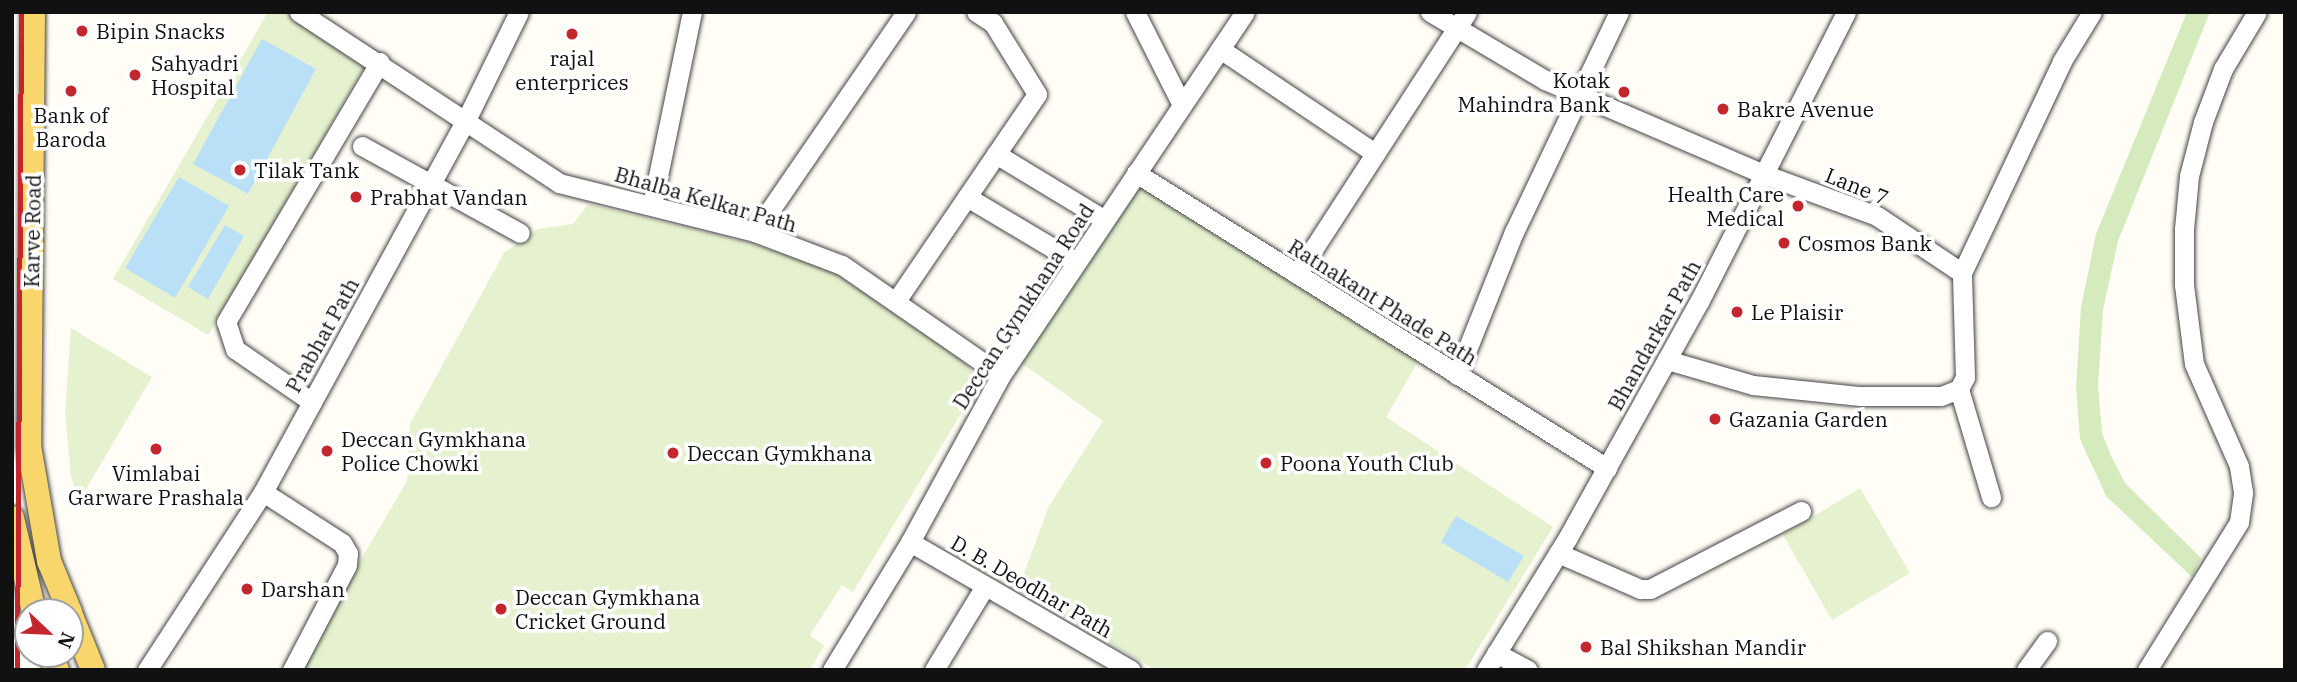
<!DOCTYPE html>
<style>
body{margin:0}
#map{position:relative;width:2297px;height:682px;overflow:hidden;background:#fffdf5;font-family:"IBM Plex Serif",serif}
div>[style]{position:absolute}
.green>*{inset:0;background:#d5ebbd}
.pitch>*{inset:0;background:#e6f2cf}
.water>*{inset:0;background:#b9e0f7}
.roads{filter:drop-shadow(0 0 2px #444) drop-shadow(0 0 2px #444)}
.minor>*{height:19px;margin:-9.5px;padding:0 9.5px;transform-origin:9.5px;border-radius:9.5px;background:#fff}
.major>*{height:24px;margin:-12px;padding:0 12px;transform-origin:12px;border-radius:12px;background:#f9d66b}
.rail>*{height:5px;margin:-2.5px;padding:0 2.5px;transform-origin:2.5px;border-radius:2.5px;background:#c4262e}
.dots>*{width:19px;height:19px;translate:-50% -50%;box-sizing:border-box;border:4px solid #fff;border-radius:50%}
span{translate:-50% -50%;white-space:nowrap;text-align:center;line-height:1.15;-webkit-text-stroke:7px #fff;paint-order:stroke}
.poi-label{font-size:21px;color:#111}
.left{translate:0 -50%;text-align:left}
.right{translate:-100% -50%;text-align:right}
.street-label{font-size:21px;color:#111}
.frame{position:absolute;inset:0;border:14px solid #111;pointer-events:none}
.north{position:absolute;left:14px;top:598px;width:70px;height:70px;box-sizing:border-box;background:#fff;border:2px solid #a0a0a0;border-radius:50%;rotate:113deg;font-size:19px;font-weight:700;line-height:28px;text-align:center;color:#111}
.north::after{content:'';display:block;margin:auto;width:24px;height:32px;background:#c4262e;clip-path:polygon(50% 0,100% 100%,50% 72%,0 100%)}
</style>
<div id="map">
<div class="green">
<div style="clip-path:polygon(2187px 12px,2210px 12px,2118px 241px,2103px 310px,2098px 386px,2102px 433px,2111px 456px,2125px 483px,2201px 558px,2192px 577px,2106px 496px,2080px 439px,2076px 387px,2081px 307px,2096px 234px)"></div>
</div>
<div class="pitch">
<div style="clip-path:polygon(268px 12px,285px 12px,368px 60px,208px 335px,113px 279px)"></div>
<div style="clip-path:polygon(1137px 182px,1420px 358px,1386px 417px,1553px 527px,1465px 670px,1156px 670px,1018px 589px,1049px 506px,1103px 421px,1017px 360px)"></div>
<div style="clip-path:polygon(588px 204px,754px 244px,832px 271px,960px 356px,973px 374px,970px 399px,853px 592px,842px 585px,810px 635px,824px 646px,810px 670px,296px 670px,407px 481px,410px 424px,504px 253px,538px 229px,573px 224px)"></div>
<div style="clip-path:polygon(71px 328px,152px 377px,79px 501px,71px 476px,65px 413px)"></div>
<div style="clip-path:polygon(1860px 488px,1910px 573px,1832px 620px,1783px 535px)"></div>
</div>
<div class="water">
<div style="clip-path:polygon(262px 39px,316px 69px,248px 194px,193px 164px)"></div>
<div style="clip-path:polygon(179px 177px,229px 206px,175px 298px,125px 268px)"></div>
<div style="clip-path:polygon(225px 225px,244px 236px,208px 299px,188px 287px)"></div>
<div style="clip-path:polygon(1456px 516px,1524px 556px,1508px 582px,1441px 542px)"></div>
</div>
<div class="roads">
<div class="minor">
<div style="left:299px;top:12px;width:311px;rotate:33.3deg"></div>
<div style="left:559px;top:183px;width:202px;rotate:14deg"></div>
<div style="left:755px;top:232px;width:93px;rotate:20.8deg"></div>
<div style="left:842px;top:265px;width:193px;rotate:34.7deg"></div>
<div style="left:1135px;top:12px;width:104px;rotate:63.2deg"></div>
<div style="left:1430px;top:12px;width:134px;rotate:30.6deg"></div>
<div style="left:1545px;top:80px;width:241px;rotate:23.3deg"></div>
<div style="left:1766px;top:175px;width:118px;rotate:20.3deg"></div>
<div style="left:1877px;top:216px;width:102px;rotate:33.8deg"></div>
<div style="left:1220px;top:49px;width:187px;rotate:33.9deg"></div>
<div style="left:362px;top:146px;width:180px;rotate:28.8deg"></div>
<div style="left:996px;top:154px;width:127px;rotate:31.2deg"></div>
<div style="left:1136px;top:173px;width:556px;rotate:32.06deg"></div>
<div style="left:967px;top:197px;width:127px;rotate:30.8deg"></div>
<div style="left:652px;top:205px;width:197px;rotate:-78.3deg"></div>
<div style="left:755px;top:232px;width:267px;rotate:-55.5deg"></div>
<div style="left:1297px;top:274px;width:312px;rotate:-57deg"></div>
<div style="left:896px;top:301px;width:250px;rotate:-55.7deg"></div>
<div style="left:1037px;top:94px;width:84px;rotate:-121.8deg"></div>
<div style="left:993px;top:23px;width:20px;rotate:-147deg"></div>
<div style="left:1667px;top:360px;width:90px;rotate:16.2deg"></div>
<div style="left:1753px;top:385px;width:108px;rotate:5.9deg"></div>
<div style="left:1860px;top:396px;width:81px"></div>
<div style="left:1941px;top:396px;width:19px;rotate:-21deg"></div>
<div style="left:1959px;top:389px;width:13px;rotate:-63deg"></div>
<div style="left:1965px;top:377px;width:104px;rotate:-91.7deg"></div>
<div style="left:1962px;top:273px;width:234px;rotate:-64.7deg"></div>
<div style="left:2062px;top:61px;width:57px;rotate:-58.5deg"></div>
<div style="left:1457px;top:375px;width:154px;rotate:-68.3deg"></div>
<div style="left:1514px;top:232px;width:244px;rotate:-64.5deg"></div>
<div style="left:1959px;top:389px;width:113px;rotate:73.5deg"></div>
<div style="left:312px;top:402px;width:93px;rotate:-145.5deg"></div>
<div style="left:235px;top:349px;width:28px;rotate:-108deg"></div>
<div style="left:226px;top:322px;width:302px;rotate:-59.4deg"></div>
<div style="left:263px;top:492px;width:94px;rotate:32.8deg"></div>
<div style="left:342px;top:543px;width:12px;rotate:59deg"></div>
<div style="left:348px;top:553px;width:12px;rotate:95deg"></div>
<div style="left:347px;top:565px;width:119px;rotate:117.6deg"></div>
<div style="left:910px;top:542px;width:255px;rotate:30.1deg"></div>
<div style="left:1558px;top:553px;width:90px;rotate:23.7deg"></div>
<div style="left:1640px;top:589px;width:10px"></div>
<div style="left:1650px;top:589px;width:170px;rotate:-27.3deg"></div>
<div style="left:1496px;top:653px;width:36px;rotate:28deg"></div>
<div style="left:147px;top:670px;width:212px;rotate:-56.9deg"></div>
<div style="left:263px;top:492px;width:424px;rotate:-61.4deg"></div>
<div style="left:466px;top:120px;width:120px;rotate:-63.9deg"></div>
<div style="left:832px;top:670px;width:150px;rotate:-58.6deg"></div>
<div style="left:910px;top:542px;width:190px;rotate:-61.4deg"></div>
<div style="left:1001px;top:375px;width:437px;rotate:-56.1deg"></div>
<div style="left:934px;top:670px;width:98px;rotate:-58.7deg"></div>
<div style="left:1486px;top:670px;width:156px;rotate:-58.3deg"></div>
<div style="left:1568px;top:537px;width:269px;rotate:-60.9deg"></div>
<div style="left:1699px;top:302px;width:325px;rotate:-63.1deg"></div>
<div style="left:2026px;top:670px;width:36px;rotate:-54deg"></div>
<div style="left:2147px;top:670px;width:174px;rotate:-58.1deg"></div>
<div style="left:2239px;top:522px;width:30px;rotate:-82deg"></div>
<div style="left:2243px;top:492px;width:26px;rotate:-99deg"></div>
<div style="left:2239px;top:466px;width:111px;rotate:-113.8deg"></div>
<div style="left:2194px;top:364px;width:80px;rotate:-97.2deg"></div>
<div style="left:2184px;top:285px;width:56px;rotate:-90deg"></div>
<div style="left:2184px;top:229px;width:53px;rotate:-84.6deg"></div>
<div style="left:2189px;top:176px;width:56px;rotate:-75.5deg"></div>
<div style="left:2203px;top:122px;width:57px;rotate:-69.3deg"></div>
<div style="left:2223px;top:69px;width:66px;rotate:-59.2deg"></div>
</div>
<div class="major">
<div style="left:33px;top:12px;width:434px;rotate:90.5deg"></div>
<div style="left:29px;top:446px;width:117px;rotate:80.1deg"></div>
<div style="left:49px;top:561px;width:55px;rotate:67.6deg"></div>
<div style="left:12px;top:518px;width:97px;rotate:76.8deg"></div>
<div style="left:70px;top:613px;width:61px;rotate:68deg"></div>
<div style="left:50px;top:654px;width:17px;rotate:66deg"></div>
</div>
</div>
<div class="rail">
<div style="left:17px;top:670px;width:658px;rotate:-89.65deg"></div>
</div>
<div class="dots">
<div style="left:82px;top:31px;background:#c4262e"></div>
<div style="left:572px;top:34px;background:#c4262e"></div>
<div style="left:135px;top:75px;background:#c4262e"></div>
<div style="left:71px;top:91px;background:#c4262e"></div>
<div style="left:1624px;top:92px;background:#c4262e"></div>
<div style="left:1723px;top:109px;background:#c4262e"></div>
<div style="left:240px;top:170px;background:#c4262e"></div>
<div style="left:356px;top:197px;background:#c4262e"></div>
<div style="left:1798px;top:206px;background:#c4262e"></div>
<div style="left:1784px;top:243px;background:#c4262e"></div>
<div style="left:1737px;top:312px;background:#c4262e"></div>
<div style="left:1715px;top:419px;background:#c4262e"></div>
<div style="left:156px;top:449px;background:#c4262e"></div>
<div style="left:327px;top:451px;background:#c4262e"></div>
<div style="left:673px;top:453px;background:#c4262e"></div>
<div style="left:1266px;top:463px;background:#c4262e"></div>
<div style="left:247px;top:589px;background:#c4262e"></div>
<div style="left:501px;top:609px;background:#c4262e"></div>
<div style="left:1586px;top:647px;background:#c4262e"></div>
</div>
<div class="poi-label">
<span class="left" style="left:96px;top:31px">Bipin Snacks</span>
<span style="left:572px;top:70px">rajal<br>enterprices</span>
<span class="left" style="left:151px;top:75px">Sahyadri<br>Hospital</span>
<span class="right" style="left:1610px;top:92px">Kotak<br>Mahindra Bank</span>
<span class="left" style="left:1737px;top:109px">Bakre Avenue</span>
<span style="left:71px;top:127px">Bank of<br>Baroda</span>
<span class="left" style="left:254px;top:170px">Tilak Tank</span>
<span class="right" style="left:1784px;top:206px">Health Care<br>Medical</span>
<span class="left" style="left:370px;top:197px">Prabhat Vandan</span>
<span class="left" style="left:1798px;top:243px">Cosmos Bank</span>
<span class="left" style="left:1751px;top:312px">Le Plaisir</span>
<span class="left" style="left:1729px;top:419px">Gazania Garden</span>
<span class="left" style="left:341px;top:451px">Deccan Gymkhana<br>Police Chowki</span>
<span class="left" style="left:687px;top:453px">Deccan Gymkhana</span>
<span class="left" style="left:1280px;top:463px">Poona Youth Club</span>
<span style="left:156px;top:485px">Vimlabai<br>Garware Prashala</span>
<span class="left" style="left:261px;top:589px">Darshan</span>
<span class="left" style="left:515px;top:609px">Deccan Gymkhana<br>Cricket Ground</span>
<span class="left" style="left:1600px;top:647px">Bal Shikshan Mandir</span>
</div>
<div class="street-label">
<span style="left:1857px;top:186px;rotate:22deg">Lane 7</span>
<span style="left:706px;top:199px;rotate:16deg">Bhalba Kelkar Path</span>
<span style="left:32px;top:231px;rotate:-89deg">Karve Road</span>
<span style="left:1383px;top:302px;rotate:32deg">Ratnakant Phade Path</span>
<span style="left:1023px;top:306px;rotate:-57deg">Deccan Gymkhana Road</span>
<span style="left:322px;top:335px;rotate:-61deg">Prabhat Path</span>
<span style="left:1654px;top:335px;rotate:-61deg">Bhandarkar Path</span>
<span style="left:1032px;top:586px;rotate:30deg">D. B. Deodhar Path</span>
</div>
<div class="frame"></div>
<div class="north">N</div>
</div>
